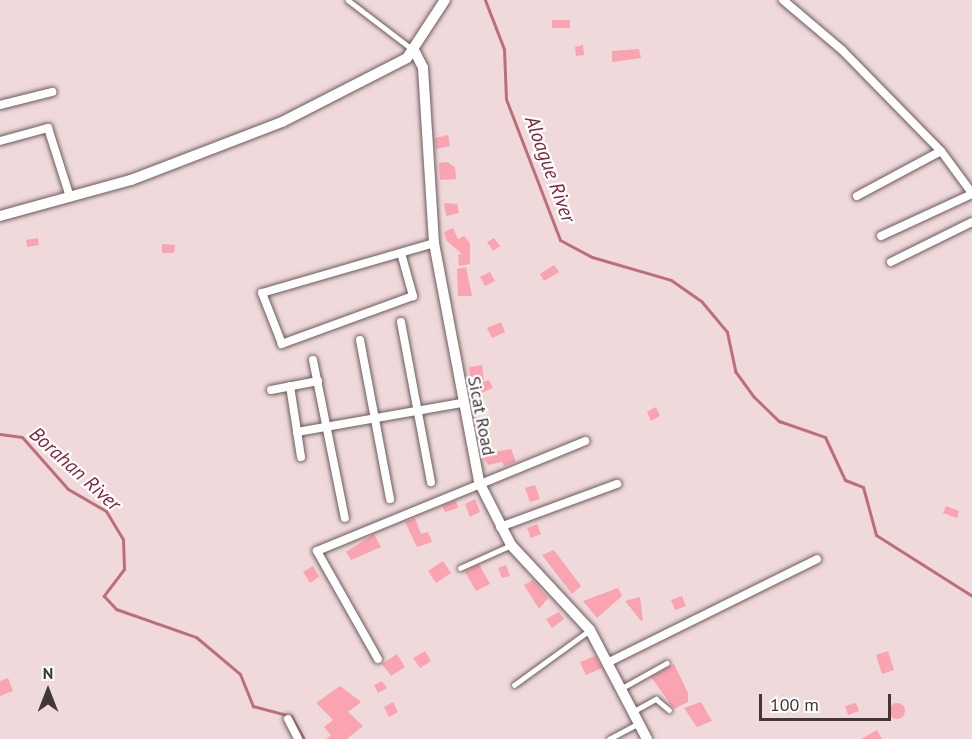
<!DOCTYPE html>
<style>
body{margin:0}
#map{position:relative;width:972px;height:739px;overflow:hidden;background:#efd9db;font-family:"PT Sans",sans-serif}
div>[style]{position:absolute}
.stream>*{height:3px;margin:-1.5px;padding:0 1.5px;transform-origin:1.5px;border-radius:1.5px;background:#be6d7b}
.building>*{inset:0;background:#faa4b1}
.round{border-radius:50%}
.roads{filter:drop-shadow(0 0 2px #6c5a5c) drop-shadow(0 0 2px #6c5a5c)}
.service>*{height:4.5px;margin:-2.25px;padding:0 2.25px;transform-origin:2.25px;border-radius:2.25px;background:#fff}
.minor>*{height:8px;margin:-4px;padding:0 4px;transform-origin:4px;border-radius:4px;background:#fff}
.tertiary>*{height:10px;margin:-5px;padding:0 5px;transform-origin:5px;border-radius:5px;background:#fff}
span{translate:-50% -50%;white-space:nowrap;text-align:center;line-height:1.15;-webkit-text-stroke:4.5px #fff;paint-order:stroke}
.street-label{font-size:18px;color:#3f3738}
.water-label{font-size:20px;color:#85233d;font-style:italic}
.north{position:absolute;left:18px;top:661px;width:60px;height:60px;-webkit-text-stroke:4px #fff;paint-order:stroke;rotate:0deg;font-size:16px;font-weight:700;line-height:24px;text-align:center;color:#3f3738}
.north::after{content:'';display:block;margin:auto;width:21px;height:27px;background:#3f3738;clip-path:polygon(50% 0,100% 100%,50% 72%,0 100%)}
.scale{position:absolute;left:759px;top:694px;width:132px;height:27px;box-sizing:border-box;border:3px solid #3f3738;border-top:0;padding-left:8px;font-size:18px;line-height:21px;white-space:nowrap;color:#3f3738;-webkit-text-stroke:4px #fff;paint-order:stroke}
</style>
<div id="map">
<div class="stream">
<div style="left:485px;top:0;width:53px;rotate:68.8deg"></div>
<div style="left:504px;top:49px;width:50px;rotate:87.7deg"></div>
<div style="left:506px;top:99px;width:151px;rotate:69deg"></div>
<div style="left:560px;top:240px;width:36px;rotate:28deg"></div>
<div style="left:592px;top:257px;width:82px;rotate:16.2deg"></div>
<div style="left:671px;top:280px;width:38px;rotate:35deg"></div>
<div style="left:702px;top:302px;width:39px;rotate:50deg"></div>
<div style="left:727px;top:332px;width:40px;rotate:78deg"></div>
<div style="left:735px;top:371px;width:32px;rotate:54deg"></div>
<div style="left:754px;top:397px;width:35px;rotate:44deg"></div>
<div style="left:779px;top:421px;width:49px;rotate:19.2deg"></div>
<div style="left:825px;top:437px;width:47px;rotate:65.1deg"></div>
<div style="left:845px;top:480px;width:19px;rotate:21deg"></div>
<div style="left:863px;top:487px;width:50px;rotate:74.8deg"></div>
<div style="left:876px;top:535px;width:114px;rotate:32.4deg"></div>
<div style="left:0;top:434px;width:22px;rotate:8deg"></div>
<div style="left:22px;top:437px;width:69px;rotate:48.5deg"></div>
<div style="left:68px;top:489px;width:44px;rotate:30.1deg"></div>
<div style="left:106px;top:511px;width:33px;rotate:59deg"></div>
<div style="left:123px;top:539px;width:30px;rotate:88deg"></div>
<div style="left:124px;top:569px;width:34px;rotate:127deg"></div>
<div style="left:104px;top:596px;width:18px;rotate:47deg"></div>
<div style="left:116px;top:609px;width:85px;rotate:19.3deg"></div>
<div style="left:196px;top:637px;width:57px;rotate:40.1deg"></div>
<div style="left:240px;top:674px;width:35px;rotate:68deg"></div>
<div style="left:253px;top:706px;width:39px;rotate:15deg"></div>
<div style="left:291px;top:716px;width:26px;rotate:61deg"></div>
</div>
<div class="building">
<div style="clip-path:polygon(552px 20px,570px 20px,570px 28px,552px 28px)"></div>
<div style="clip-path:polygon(583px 45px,584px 55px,576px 56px,575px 47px)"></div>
<div style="clip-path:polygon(639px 49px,641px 58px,612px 62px,612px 51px)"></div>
<div style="clip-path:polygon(448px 135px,450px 146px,436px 149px,435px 138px)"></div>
<div style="clip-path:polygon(447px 162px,455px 167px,456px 179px,440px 180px,439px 163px)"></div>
<div style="clip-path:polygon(444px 203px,457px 204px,459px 213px,446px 216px)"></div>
<div style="clip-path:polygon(453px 228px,458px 239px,464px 236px,470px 243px,470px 264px,459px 266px,458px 255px,462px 254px,447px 241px,444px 232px)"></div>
<div style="clip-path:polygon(38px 238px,39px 245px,27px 247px,26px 240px)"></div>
<div style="clip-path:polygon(494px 238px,500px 246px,493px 251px,487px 242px)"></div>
<div style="clip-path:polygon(162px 244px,175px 245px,174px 253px,162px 253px)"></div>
<div style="clip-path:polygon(554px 265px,559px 272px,544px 281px,540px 274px)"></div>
<div style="clip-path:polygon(466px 267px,472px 296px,458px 296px,457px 269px)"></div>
<div style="clip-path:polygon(490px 272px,495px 281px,485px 286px,480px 277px)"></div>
<div style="clip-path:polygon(501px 322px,505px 332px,492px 338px,487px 328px)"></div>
<div style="clip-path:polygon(482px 365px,484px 382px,489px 380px,493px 388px,479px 394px,483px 403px,473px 407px,469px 367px)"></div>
<div style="clip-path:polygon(656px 407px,660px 416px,651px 421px,647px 412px)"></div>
<div style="clip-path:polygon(511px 449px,516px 462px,504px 466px,502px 462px,488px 465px,482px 454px)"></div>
<div style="clip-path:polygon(535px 485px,540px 499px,530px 502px,525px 488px)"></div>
<div style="clip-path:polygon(475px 499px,480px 512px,470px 517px,465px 504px)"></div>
<div style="clip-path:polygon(456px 501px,458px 508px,445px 512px,442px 506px)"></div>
<div style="clip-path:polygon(946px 506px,959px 511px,957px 518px,943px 513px)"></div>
<div style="clip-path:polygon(415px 518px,421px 534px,428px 532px,432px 542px,417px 547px,405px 522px)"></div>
<div style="clip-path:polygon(537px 524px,541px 534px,531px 538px,527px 528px)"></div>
<div style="clip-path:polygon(374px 534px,381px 547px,351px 560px,346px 552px)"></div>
<div style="clip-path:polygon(554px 550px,581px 586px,572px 594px,542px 555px)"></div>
<div style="clip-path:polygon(443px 561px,451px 573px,436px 583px,428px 571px)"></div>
<div style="clip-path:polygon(479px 564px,490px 584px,476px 591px,465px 572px)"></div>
<div style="clip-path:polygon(506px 565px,510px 576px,502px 578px,498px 568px)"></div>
<div style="clip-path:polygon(313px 566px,319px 577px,310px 583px,303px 572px)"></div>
<div style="clip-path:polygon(533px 580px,548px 598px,539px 609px,524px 585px)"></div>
<div style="clip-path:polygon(618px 588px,622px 596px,597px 618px,583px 601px)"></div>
<div style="clip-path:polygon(682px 596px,686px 606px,675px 610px,671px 600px)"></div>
<div style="clip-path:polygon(640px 597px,643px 620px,641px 621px,625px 601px)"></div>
<div style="clip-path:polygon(559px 612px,564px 619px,552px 628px,546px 619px)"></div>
<div style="clip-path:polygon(425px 651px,431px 661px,420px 668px,413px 658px)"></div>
<div style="clip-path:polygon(888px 651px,894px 670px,882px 674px,876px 655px)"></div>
<div style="clip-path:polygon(397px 654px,405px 667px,391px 676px,382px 664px)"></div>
<div style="clip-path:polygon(595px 656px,602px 668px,586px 675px,580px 662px)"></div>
<div style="clip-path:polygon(674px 664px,688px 693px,688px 702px,674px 709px,651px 677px)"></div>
<div style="clip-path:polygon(8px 678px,13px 691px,0 696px,0 681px)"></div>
<div style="clip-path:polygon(382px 681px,387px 688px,378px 693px,374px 685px)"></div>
<div style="clip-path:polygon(340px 686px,361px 702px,348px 712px,363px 726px,347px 739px,326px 739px,331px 735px,324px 727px,333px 720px,316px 703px)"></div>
<div style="clip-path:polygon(393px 702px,398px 712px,389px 717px,384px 707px)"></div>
<div style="clip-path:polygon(701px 702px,712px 721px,697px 727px,684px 708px)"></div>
<div style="clip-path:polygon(856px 703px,859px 711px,848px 715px,845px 706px)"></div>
<div class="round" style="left:889px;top:703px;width:16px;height:16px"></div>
<div style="clip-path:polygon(877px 730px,882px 739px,861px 739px)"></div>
</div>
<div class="roads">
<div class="service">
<div style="left:348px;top:0;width:81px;rotate:37.4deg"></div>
<div style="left:460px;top:568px;width:54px;rotate:-24.2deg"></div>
<div style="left:514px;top:685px;width:94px;rotate:-35.9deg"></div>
<div style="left:622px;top:688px;width:51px;rotate:-29.1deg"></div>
<div style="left:634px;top:711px;width:25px;rotate:-29deg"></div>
<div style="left:656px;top:699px;width:17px;rotate:40deg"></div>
<div style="left:609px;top:739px;width:32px;rotate:-28deg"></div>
</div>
<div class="minor">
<div style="left:783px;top:0;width:77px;rotate:40.3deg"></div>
<div style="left:842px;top:50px;width:141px;rotate:45.6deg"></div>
<div style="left:941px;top:151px;width:52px;rotate:53.6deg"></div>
<div style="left:0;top:105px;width:54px;rotate:-14deg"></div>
<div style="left:0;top:141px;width:50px;rotate:-15.2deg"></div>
<div style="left:48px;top:128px;width:72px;rotate:72.3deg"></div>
<div style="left:857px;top:196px;width:95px;rotate:-28.2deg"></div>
<div style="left:881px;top:236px;width:100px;rotate:-24.8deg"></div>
<div style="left:401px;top:253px;width:45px;rotate:74.4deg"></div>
<div style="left:413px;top:296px;width:140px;rotate:159.9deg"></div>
<div style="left:282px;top:344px;width:55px;rotate:-111.4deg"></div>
<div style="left:262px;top:293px;width:179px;rotate:-16.2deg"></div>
<div style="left:891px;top:262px;width:90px;rotate:-26.3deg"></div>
<div style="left:401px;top:322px;width:163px;rotate:79.4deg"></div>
<div style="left:360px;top:340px;width:162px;rotate:79.3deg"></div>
<div style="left:313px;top:360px;width:161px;rotate:78.6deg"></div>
<div style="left:290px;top:386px;width:72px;rotate:81.2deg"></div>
<div style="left:271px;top:390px;width:48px;rotate:-10.8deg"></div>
<div style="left:297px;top:432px;width:167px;rotate:-10deg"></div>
<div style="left:500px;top:527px;width:125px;rotate:-20.2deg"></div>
<div style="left:378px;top:659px;width:124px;rotate:-119.5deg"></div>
<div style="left:317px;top:551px;width:290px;rotate:-22.3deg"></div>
<div style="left:609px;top:662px;width:232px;rotate:-26.3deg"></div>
<div style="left:288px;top:719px;width:22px;rotate:63deg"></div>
</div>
<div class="tertiary">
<div style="left:414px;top:50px;width:20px;rotate:63deg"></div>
<div style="left:423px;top:68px;width:175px;rotate:86.4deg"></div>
<div style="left:434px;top:243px;width:243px;rotate:79.3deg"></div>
<div style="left:479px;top:482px;width:71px;rotate:63.1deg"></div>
<div style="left:511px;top:545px;width:116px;rotate:47.1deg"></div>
<div style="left:590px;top:630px;width:123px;rotate:62.4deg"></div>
<div style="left:0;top:216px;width:136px;rotate:-15.4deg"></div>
<div style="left:131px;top:180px;width:162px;rotate:-21deg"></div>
<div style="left:282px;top:122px;width:140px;rotate:-27.1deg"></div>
<div style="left:407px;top:58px;width:69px;rotate:-56.8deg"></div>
</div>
</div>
<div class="street-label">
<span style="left:481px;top:416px;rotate:79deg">Sicat Road</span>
</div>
<div class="water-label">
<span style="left:550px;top:169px;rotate:70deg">Aloague River</span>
<span style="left:75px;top:469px;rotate:42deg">Borahan River</span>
</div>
<div class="north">N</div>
<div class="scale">100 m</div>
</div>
